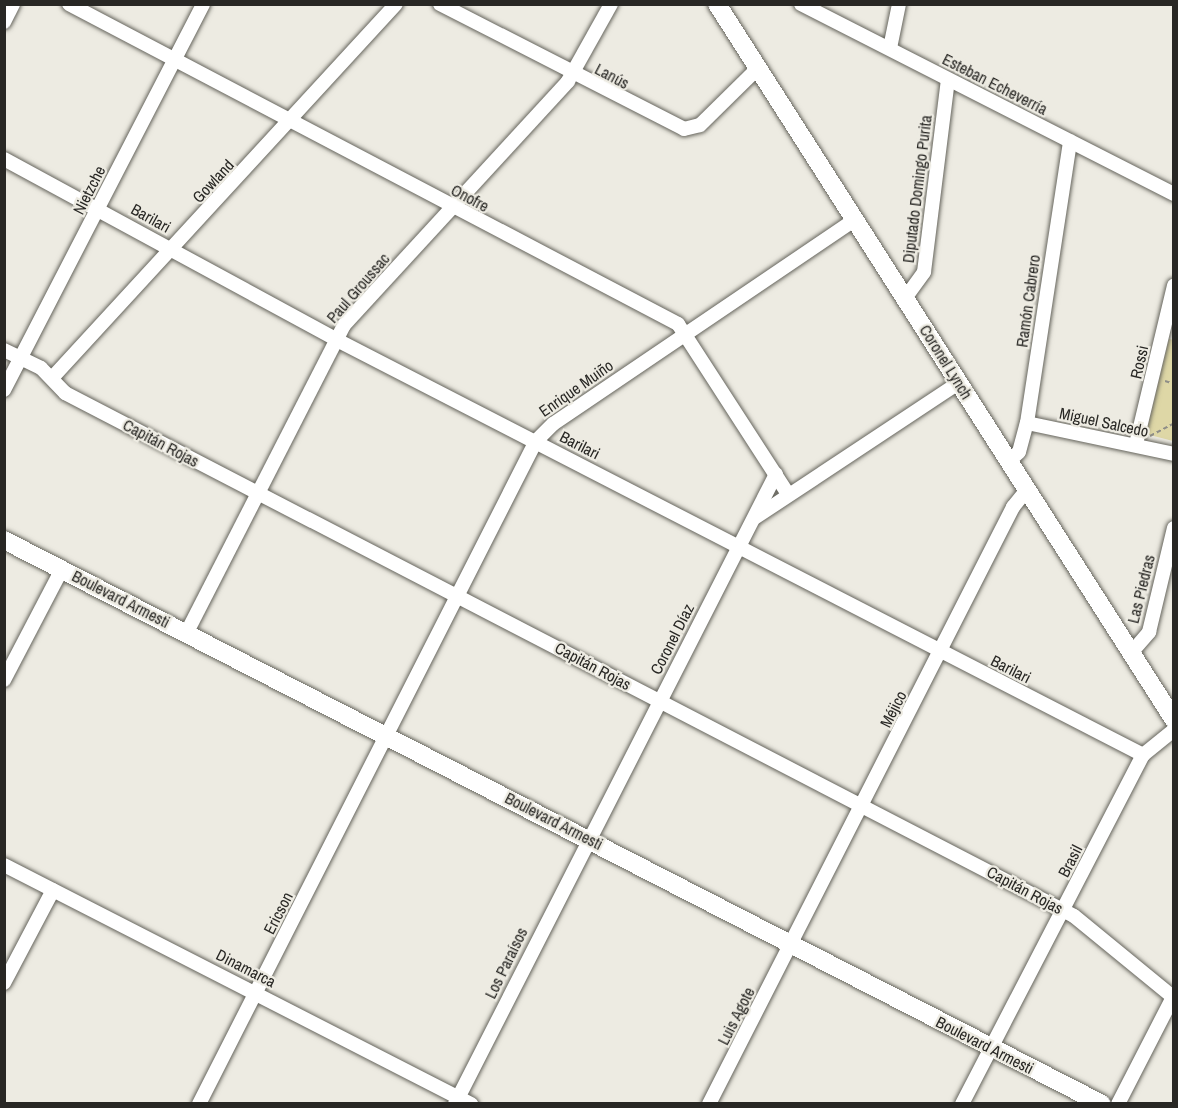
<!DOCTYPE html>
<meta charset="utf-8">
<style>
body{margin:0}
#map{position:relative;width:1178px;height:1108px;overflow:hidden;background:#edebe2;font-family:"Archivo Narrow",sans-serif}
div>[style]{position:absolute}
.green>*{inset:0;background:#ded7a6}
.path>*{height:2px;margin-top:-1px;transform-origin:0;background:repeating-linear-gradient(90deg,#8f8e88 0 4.5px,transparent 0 7.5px)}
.roads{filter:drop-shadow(0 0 2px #65645c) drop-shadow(0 0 2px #65645c)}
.street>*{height:14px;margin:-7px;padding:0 7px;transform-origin:7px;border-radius:7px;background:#fff}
.secondary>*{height:18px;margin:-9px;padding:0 9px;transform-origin:9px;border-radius:9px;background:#fff}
span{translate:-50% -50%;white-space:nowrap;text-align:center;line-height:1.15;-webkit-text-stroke:4.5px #edebe2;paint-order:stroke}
.street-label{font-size:16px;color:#282724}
.frame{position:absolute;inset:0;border:6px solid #282724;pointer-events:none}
</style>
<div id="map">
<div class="green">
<div style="clip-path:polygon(1169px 339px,1174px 340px,1173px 441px,1146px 434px)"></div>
</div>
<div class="path">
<div style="left:1165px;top:381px;width:9px;rotate:18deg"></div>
<div style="left:1150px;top:436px;width:27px;rotate:-28deg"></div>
</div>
<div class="roads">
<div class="street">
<div style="left:69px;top:4px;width:688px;rotate:27.72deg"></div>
<div style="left:678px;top:324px;width:202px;rotate:57.1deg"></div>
<div style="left:440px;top:4px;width:274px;rotate:27.1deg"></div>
<div style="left:684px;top:129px;width:16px;rotate:-14deg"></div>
<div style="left:700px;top:125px;width:80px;rotate:-44.5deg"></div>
<div style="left:801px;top:4px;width:419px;rotate:27deg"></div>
<div style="left:4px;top:22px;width:20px;rotate:-63deg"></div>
<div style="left:890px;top:48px;width:45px;rotate:-78.4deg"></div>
<div style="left:4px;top:159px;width:377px;rotate:28.5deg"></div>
<div style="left:335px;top:339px;width:909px;rotate:27.24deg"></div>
<div style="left:906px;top:297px;width:31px;rotate:-54deg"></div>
<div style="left:924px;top:272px;width:193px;rotate:-82.9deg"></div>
<div style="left:4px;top:350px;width:41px;rotate:25.9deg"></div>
<div style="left:41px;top:368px;width:35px;rotate:46deg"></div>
<div style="left:65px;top:393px;width:1136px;rotate:27.4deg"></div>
<div style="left:1074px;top:916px;width:128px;rotate:39.3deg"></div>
<div style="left:1173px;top:997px;width:120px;rotate:117.2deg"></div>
<div style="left:52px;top:378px;width:508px;rotate:-47.39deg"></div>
<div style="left:4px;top:390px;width:434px;rotate:-62.7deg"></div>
<div style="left:1027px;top:423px;width:150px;rotate:11.9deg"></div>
<div style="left:1136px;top:444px;width:163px;rotate:-76.5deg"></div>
<div style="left:1009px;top:461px;width:13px;rotate:-42deg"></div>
<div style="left:1019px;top:452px;width:30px;rotate:-75deg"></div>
<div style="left:1027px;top:423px;width:285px;rotate:-81.3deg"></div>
<div style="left:756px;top:517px;width:245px;rotate:-33.5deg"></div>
<div style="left:187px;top:632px;width:345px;rotate:-62.9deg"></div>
<div style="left:344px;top:325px;width:331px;rotate:-47.4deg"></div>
<div style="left:568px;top:81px;width:88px;rotate:-60.8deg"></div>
<div style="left:1131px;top:653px;width:28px;rotate:-49deg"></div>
<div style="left:1149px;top:632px;width:107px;rotate:-76.5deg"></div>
<div style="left:4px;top:680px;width:125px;rotate:-62.4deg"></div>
<div style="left:4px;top:865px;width:525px;rotate:27.1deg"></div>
<div style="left:4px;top:983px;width:105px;rotate:-62.2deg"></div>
<div style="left:199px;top:1104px;width:744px;rotate:-63.06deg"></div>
<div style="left:536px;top:441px;width:24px;rotate:-45deg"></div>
<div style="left:553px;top:424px;width:362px;rotate:-34.1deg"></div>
<div style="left:455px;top:1104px;width:707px;rotate:-63deg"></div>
<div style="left:709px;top:1104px;width:670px;rotate:-63.01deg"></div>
<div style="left:1013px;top:507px;width:21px;rotate:-51deg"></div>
<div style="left:962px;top:1104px;width:393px;rotate:-62.6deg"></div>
<div style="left:1143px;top:755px;width:40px;rotate:-39deg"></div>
</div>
<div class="secondary">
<div style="left:717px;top:4px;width:849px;rotate:57.45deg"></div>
<div style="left:4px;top:540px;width:1234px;rotate:27.19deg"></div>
</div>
</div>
<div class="street-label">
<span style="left:612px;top:76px;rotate:28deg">Lanús</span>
<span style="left:995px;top:84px;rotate:27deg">Esteban Echeverría</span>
<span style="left:213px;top:181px;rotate:-47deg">Gowland</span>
<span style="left:917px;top:189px;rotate:-83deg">Diputado Domingo Purita</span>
<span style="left:89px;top:190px;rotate:-63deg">Nietzche</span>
<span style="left:470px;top:198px;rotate:28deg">Onofre</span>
<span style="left:151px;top:218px;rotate:29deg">Barilari</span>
<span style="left:358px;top:288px;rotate:-49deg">Paul Groussac</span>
<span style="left:1028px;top:301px;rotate:-82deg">Ramón Cabrero</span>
<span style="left:946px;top:362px;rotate:58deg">Coronel Lynch</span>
<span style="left:1139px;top:362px;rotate:-77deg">Rossi</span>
<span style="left:576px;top:388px;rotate:-35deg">Enrique Muiño</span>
<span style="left:1104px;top:422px;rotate:12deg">Miguel Salcedo</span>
<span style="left:161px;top:443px;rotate:28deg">Capitán Rojas</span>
<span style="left:580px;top:445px;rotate:27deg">Barilari</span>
<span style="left:1141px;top:589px;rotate:-76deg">Las Piedras</span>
<span style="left:121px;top:599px;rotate:27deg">Boulevard Armesti</span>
<span style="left:672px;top:639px;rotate:-63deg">Coronel Díaz</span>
<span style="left:593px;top:666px;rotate:28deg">Capitán Rojas</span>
<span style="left:1011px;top:669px;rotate:27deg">Barilari</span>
<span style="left:893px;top:709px;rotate:-63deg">Méjico</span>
<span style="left:554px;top:821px;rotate:27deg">Boulevard Armesti</span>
<span style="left:1070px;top:861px;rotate:-63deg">Brasil</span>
<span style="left:1025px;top:890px;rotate:28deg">Capitán Rojas</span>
<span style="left:278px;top:913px;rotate:-63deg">Ericson</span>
<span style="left:506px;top:963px;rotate:-64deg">Los Paraísos</span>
<span style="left:246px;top:968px;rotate:27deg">Dinamarca</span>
<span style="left:736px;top:1016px;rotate:-63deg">Luis Agote</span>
<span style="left:985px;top:1045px;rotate:27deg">Boulevard Armesti</span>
</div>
<div class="frame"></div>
</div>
